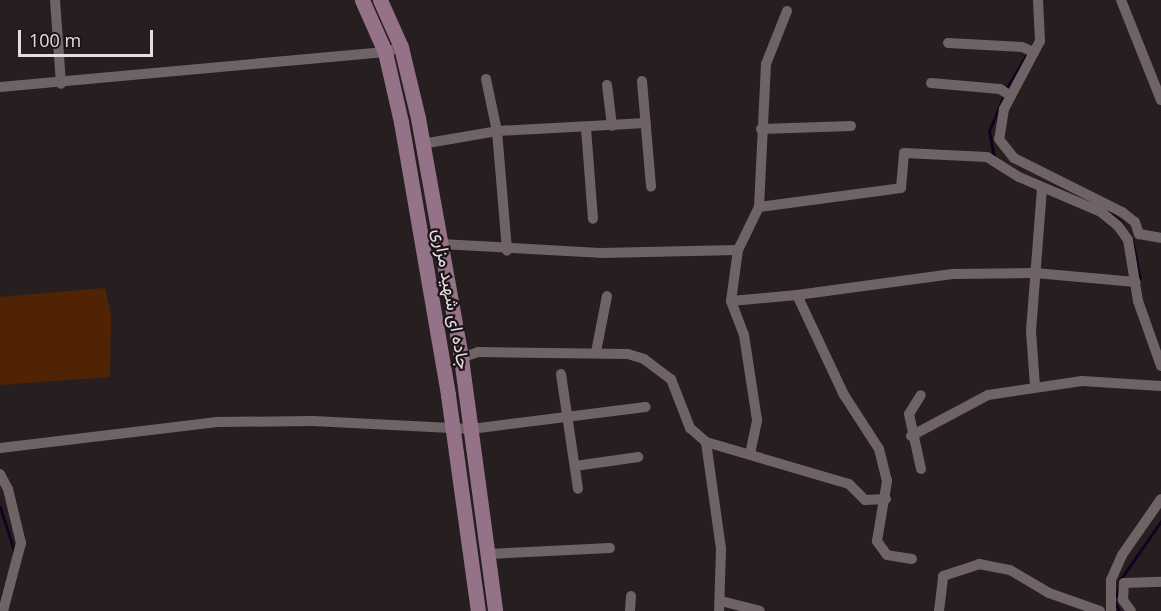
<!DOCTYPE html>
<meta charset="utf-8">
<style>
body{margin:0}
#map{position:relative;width:1161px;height:611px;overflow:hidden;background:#271e20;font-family:"Open Sans",Vazirmatn,sans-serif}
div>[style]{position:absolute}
.green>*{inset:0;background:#512305}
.stream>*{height:3px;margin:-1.5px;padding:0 1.5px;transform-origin:1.5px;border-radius:1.5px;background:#14001f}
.street>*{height:10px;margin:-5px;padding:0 5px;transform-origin:5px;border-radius:5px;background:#6f6366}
.secondary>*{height:15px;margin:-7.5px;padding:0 7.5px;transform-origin:7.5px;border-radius:7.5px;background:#947388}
span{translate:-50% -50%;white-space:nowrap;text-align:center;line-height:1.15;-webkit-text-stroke:4.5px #1e1417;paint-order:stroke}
.street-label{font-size:18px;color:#e5dee0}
.scale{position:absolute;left:18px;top:30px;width:135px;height:27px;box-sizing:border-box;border:3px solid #e5dee0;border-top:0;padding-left:8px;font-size:18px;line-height:21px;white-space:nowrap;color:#e5dee0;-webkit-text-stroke:4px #1e1417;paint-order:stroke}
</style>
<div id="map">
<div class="green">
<div style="clip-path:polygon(105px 288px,111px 315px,110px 377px,0 385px,0 297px)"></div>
</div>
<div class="stream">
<div style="left:1006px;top:89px;width:39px;rotate:-59deg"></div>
<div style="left:994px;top:157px;width:26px;rotate:-101deg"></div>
<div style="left:989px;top:131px;width:39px;rotate:-67deg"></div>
<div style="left:1109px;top:212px;width:17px;rotate:40deg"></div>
<div style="left:1132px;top:239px;width:41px;rotate:78.7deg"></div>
<div style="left:0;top:507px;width:46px;rotate:72.3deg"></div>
<div style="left:1116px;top:596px;width:16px;rotate:-76deg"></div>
<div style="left:1120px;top:580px;width:72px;rotate:-55.2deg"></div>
<div style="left:1115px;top:602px;width:10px;rotate:66deg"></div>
</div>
<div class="street">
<div style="left:55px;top:0;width:84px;rotate:85.9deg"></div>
<div style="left:1038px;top:0;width:41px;rotate:87.2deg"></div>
<div style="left:1040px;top:41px;width:77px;rotate:117.9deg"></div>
<div style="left:1004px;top:109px;width:30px;rotate:99deg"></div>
<div style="left:999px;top:139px;width:24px;rotate:52deg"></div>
<div style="left:1014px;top:158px;width:121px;rotate:26.6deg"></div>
<div style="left:1122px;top:212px;width:16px;rotate:38deg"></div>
<div style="left:1135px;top:222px;width:13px;rotate:72deg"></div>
<div style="left:1139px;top:234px;width:22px;rotate:10deg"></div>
<div style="left:1121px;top:0;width:108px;rotate:68.2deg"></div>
<div style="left:948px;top:43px;width:74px;rotate:3.1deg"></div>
<div style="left:1022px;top:47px;width:13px;rotate:23deg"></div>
<div style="left:486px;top:79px;width:53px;rotate:78.1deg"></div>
<div style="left:497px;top:131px;width:120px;rotate:85.2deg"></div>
<div style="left:642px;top:81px;width:106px;rotate:85.1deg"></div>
<div style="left:931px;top:83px;width:69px;rotate:5deg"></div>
<div style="left:1000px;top:89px;width:13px;rotate:32deg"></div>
<div style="left:607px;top:85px;width:41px;rotate:83deg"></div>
<div style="left:0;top:87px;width:387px;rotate:-5.2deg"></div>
<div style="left:385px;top:52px;width:17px;rotate:-17deg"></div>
<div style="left:586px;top:128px;width:91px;rotate:85.6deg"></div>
<div style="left:761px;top:129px;width:90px;rotate:-1.9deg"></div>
<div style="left:422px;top:144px;width:76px;rotate:-9.8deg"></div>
<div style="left:497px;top:131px;width:149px;rotate:-3.1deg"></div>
<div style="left:759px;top:207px;width:143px;rotate:-7.6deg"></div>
<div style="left:901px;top:188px;width:35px;rotate:-85deg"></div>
<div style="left:904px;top:153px;width:83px;rotate:2.8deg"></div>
<div style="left:987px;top:157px;width:38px;rotate:32deg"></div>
<div style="left:1019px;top:177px;width:89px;rotate:23.1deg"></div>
<div style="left:1101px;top:212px;width:22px;rotate:39deg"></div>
<div style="left:1118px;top:226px;width:17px;rotate:54deg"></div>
<div style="left:1128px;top:240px;width:62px;rotate:80.7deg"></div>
<div style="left:1138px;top:301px;width:69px;rotate:70.5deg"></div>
<div style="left:441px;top:244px;width:159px;rotate:3.2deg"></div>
<div style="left:600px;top:253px;width:138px;rotate:-1.2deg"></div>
<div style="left:731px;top:301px;width:66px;rotate:-5.2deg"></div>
<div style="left:596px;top:352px;width:57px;rotate:-78.9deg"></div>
<div style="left:461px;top:358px;width:18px;rotate:-19deg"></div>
<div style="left:478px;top:352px;width:150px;rotate:0.8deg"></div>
<div style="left:628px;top:354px;width:17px;rotate:17deg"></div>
<div style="left:644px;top:359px;width:34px;rotate:37deg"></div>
<div style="left:671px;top:379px;width:53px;rotate:68.8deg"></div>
<div style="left:690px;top:428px;width:21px;rotate:41deg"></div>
<div style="left:706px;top:442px;width:149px;rotate:16.4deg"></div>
<div style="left:849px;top:484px;width:23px;rotate:45deg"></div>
<div style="left:865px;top:500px;width:21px;rotate:-3deg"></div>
<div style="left:561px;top:374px;width:116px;rotate:81.6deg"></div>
<div style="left:1035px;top:386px;width:55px;rotate:-94.2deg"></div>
<div style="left:1031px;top:331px;width:143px;rotate:-85.6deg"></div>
<div style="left:911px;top:436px;width:87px;rotate:-28deg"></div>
<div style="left:988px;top:395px;width:95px;rotate:-8.5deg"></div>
<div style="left:1082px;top:381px;width:79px;rotate:3.6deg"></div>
<div style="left:706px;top:442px;width:108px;rotate:82deg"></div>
<div style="left:721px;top:549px;width:62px;rotate:91.8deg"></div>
<div style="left:0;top:448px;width:221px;rotate:-6.8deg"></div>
<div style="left:219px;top:422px;width:94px;rotate:-0.6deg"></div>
<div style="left:313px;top:421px;width:158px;rotate:2.9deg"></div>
<div style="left:471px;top:429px;width:176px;rotate:-7.2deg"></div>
<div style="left:750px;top:454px;width:35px;rotate:-78deg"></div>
<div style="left:757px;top:420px;width:86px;rotate:-98.7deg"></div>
<div style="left:744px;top:335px;width:36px;rotate:-111deg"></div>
<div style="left:731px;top:301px;width:51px;rotate:-82.2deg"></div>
<div style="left:738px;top:250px;width:48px;rotate:-64deg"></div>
<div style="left:759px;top:207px;width:143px;rotate:-87.2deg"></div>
<div style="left:766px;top:64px;width:57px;rotate:-68.4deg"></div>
<div style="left:575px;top:466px;width:64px;rotate:-8.1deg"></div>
<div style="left:921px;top:469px;width:56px;rotate:-102.3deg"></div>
<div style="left:909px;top:414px;width:22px;rotate:-58deg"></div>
<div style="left:0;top:474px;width:17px;rotate:62deg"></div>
<div style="left:8px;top:489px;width:56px;rotate:76.5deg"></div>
<div style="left:21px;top:543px;width:70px;rotate:104.8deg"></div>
<div style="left:488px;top:554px;width:122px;rotate:-2.8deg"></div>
<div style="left:912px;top:559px;width:25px;rotate:-171deg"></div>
<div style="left:887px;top:555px;width:17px;rotate:-126deg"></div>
<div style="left:877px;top:541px;width:61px;rotate:-80.5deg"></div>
<div style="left:887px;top:481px;width:33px;rotate:-104deg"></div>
<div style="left:879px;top:449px;width:64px;rotate:-122.9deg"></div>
<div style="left:844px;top:395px;width:110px;rotate:-115.2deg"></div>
<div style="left:797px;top:295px;width:157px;rotate:-7.7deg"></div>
<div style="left:953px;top:274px;width:82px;rotate:-0.7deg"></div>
<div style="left:1035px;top:273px;width:101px;rotate:5.1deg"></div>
<div style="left:721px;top:601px;width:40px;rotate:14.4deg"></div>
<div style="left:630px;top:611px;width:15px;rotate:-86deg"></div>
<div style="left:939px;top:611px;width:35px;rotate:-83deg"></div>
<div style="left:943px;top:576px;width:38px;rotate:-18deg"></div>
<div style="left:979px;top:564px;width:32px;rotate:11deg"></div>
<div style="left:1010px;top:570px;width:45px;rotate:30.5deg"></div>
<div style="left:1049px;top:593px;width:54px;rotate:19.4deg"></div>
<div style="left:1111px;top:611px;width:31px;rotate:-90deg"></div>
<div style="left:1111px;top:580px;width:27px;rotate:-66deg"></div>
<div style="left:1122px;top:555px;width:68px;rotate:-55.1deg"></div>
<div style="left:1131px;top:611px;width:14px;rotate:-126deg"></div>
<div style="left:1123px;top:600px;width:17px;rotate:-87deg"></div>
<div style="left:1124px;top:583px;width:37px;rotate:-2deg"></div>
</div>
<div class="secondary">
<div style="left:362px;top:0;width:57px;rotate:66.1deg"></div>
<div style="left:385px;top:52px;width:72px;rotate:77.1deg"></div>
<div style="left:401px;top:122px;width:277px;rotate:80.2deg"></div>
<div style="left:448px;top:395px;width:218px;rotate:82.1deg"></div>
<div style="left:380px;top:0;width:51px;rotate:65.9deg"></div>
<div style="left:401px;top:47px;width:73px;rotate:76.5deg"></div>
<div style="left:418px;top:118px;width:244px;rotate:79.8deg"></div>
<div style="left:461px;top:358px;width:255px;rotate:82.3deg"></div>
</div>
<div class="street-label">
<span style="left:452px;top:299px;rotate:80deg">جاده ای شهید مزاری</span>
</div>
<div class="scale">100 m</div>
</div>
